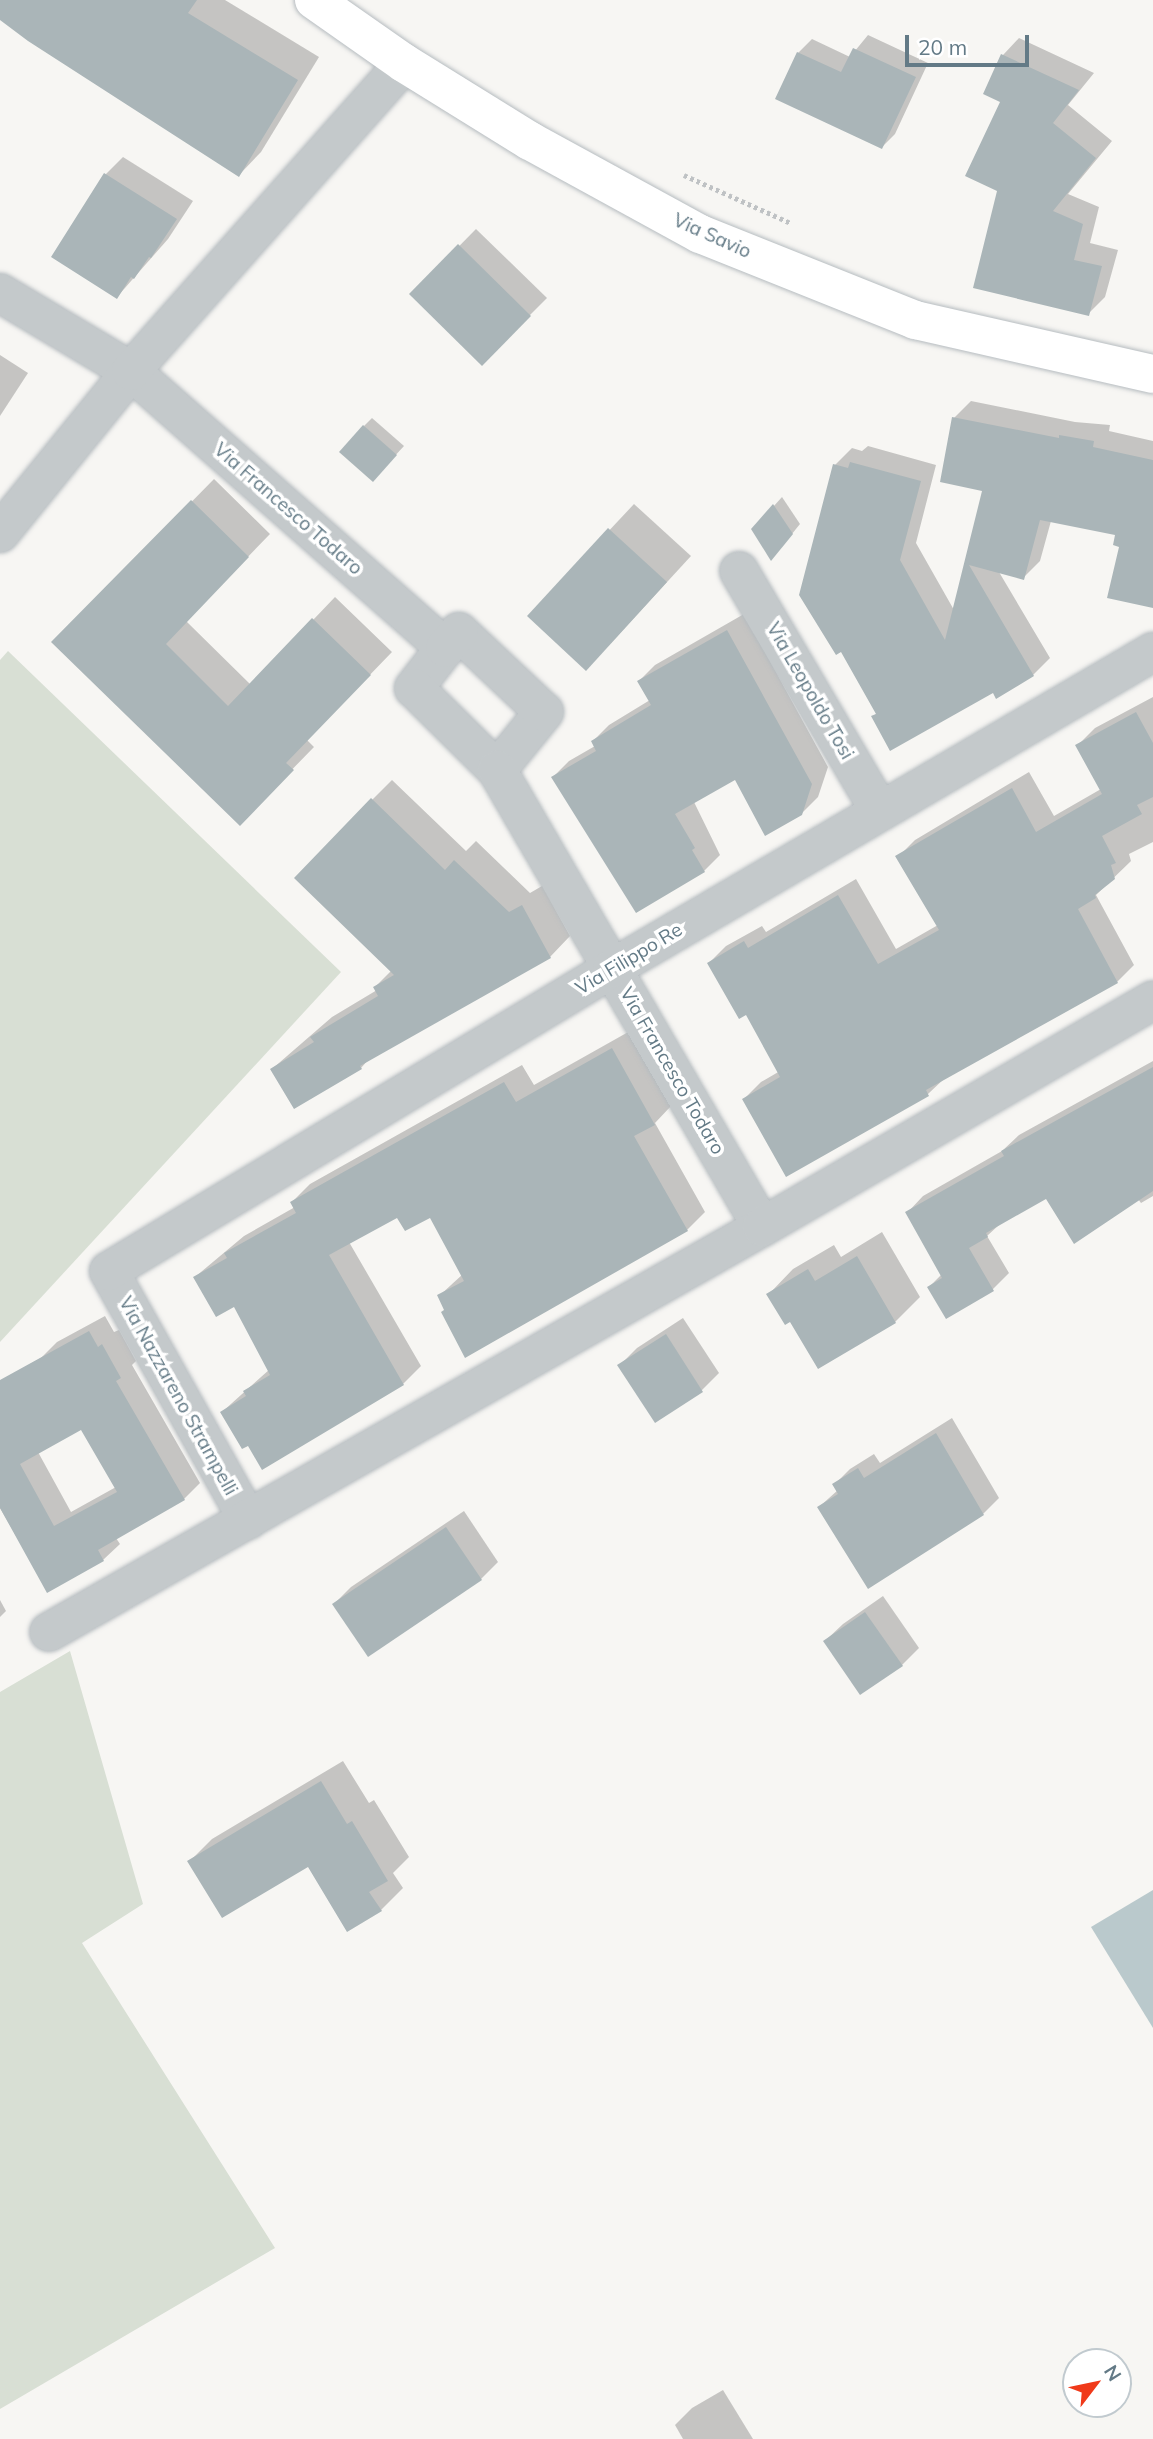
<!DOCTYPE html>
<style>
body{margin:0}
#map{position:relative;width:1153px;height:2439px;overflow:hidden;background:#f7f6f3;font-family:Mulish,sans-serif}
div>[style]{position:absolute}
.green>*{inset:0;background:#d8dfd4}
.water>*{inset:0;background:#bac9cc}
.shadow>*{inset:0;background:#0003}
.building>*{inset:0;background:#aab5b8}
.path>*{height:4.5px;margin-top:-2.25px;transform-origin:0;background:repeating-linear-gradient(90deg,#bfc2c4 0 3.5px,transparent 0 7px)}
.roads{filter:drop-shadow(0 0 2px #b6bcc0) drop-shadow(0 0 2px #b6bcc0)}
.street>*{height:38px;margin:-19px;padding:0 19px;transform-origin:19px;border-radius:19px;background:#c4c9cb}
.secondary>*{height:38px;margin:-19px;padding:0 19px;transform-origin:19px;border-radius:19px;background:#fff}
span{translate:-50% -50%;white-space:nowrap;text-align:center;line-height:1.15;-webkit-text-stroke:7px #fff;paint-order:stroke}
.street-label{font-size:19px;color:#637a86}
.north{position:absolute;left:1062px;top:2348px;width:70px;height:70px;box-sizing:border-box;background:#fff;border:2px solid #c1cacf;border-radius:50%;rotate:58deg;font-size:19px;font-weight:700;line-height:28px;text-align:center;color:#637a86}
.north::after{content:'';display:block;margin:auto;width:24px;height:32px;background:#f03a1a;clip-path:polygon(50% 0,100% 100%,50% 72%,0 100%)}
.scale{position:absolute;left:905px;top:35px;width:124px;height:32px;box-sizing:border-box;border:4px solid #637a86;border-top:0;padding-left:9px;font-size:21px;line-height:24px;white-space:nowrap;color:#637a86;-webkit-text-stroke:5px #fff;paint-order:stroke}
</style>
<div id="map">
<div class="green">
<div style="clip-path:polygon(8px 651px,341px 972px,0 1342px,0 660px)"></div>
<div style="clip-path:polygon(70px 1651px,143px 1904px,82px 1943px,275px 2248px,0 2409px,0 1692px)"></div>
</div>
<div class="water">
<div style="clip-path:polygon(1153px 1890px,1153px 2028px,1091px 1927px)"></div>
</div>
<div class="shadow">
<div style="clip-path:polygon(0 0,225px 0,319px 57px,261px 152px,239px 175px,0 18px)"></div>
<div style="clip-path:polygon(868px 35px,928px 63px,895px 134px,882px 147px,798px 53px,812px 39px,850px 57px)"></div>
<div style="clip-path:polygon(1019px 38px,1094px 73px,1068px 105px,1112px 141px,1068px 194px,1099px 207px,1090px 243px,1118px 250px,1105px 297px,1088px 314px,999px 190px,1002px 101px,986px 93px,1003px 55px)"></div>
<div style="clip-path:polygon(123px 157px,193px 201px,168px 239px,117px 297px,106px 174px)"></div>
<div style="clip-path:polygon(476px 229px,547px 298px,482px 363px,412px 294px)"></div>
<div style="clip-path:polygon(0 355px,28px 373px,0 416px)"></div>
<div style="clip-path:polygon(971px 401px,1075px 422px,1110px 425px,1109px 431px,1153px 441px,1153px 606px,1117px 534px,1051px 521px,1040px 561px,1023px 578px,999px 572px,1050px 658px,1033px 675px,994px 691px,873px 717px,878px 712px,835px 465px,852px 448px,862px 451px,868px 446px,936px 465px,916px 543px,954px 610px,984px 489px,954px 418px)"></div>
<div style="clip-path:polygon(372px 418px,404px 446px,381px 471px,364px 426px)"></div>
<div style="clip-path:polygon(214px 479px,270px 534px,186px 621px,251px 685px,335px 597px,392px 652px,307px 740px,314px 747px,240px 823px,54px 642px)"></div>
<div style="clip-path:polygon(782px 497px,800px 524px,779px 550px,753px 529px)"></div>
<div style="clip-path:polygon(634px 504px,691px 556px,611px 643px,529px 616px)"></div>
<div style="clip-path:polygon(744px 614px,828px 767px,818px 797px,801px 814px,736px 778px,694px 802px,720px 855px,704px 871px,553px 777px,569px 761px,595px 746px,593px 741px,609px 725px,650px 700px,639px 681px,655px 665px)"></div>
<div style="clip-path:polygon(1153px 697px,1153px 842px,1129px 854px,1131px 861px,1096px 895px,1134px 965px,1117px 982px,946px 1077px,928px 1094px,787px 1175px,744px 1099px,761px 1082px,780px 1071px,747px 1012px,709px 963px,726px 946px,762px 926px,766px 932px,856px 879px,896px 949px,938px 925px,898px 857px,915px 840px,1029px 772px,1054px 816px,1101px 789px,1078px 745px,1095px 728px)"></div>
<div style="clip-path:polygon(392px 780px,466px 851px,476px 841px,530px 893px,542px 886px,570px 936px,550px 957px,369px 1059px,361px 1068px,272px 1069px,332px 1017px,377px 990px,375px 987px,392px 970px,372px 800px)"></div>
<div style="clip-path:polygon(630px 1031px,672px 1105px,655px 1123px,705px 1212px,687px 1230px,446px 1310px,439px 1296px,463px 1274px,430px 1215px,398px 1215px,349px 1242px,421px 1366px,403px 1384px,248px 1443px,222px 1412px,270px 1369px,234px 1304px,195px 1277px,244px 1236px,295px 1207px,292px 1202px,310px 1184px,522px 1065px,534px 1085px)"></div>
<div style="clip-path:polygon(1153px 1061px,1153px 1196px,1141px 1203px,1138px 1199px,1047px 1197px,1000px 1224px,987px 1236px,1009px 1273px,993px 1289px,929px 1287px,942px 1274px,907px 1213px,923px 1196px,1002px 1151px,1019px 1135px)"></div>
<div style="clip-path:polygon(882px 1232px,920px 1297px,895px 1322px,791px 1319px,768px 1295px,793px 1269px,834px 1245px,841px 1257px)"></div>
<div style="clip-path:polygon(evenodd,105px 1316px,114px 1332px,119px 1330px,136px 1361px,132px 1365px,200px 1483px,184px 1499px,116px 1538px,120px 1544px,103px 1560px,48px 1591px,0 1508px,0 1381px,41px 1358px,57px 1342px,105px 1316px,81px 1428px,116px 1487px,71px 1512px,38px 1452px,81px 1428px)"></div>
<div style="clip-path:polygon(683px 1318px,719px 1373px,702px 1390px,655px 1421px,620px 1365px,637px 1348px)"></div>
<div style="clip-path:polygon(952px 1418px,999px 1498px,983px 1514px,819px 1507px,838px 1490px,834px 1485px,850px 1469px,874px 1454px,880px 1463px)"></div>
<div style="clip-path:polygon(464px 1511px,498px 1562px,481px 1579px,334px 1604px,351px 1587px)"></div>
<div style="clip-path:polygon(883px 1596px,919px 1648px,902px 1665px,825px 1641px,843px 1624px)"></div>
<div style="clip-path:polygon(0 1600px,6px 1611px,0 1617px)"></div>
<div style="clip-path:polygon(343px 1761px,369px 1803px,374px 1800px,409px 1857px,393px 1873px,403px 1888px,381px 1910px,309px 1864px,190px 1861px,212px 1839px)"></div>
<div style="clip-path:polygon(723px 2390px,753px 2439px,683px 2439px,675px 2425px,692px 2408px)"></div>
</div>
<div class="building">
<div style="clip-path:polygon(0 0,197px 0,188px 13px,298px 80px,239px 177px,28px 41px,0 20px)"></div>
<div style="clip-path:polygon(853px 48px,916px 77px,882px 149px,775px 99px,797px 52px,841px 72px)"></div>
<div style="clip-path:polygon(1001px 54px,1079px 90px,1053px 123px,1096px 158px,1053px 211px,1083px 224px,1074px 260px,1102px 266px,1089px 316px,973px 288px,997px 191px,965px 176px,1000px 102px,983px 94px)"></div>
<div style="clip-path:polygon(104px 173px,177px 219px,151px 258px,149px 257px,134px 279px,131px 277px,117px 299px,51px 257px)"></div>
<div style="clip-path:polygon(458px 244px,531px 316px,482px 366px,409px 294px)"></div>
<div style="clip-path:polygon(952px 417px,1059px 438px,1059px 435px,1094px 441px,1093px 447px,1153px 460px,1153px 608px,1107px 598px,1119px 547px,1113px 545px,1115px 535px,1040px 520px,1024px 580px,969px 565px,1034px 676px,996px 699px,993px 693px,890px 751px,871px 716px,876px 714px,841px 652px,836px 655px,799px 595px,833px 464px,848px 468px,850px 462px,921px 481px,900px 560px,945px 640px,982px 491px,940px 482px)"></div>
<div style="clip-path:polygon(363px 425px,397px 455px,373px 482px,339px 452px)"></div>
<div style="clip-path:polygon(191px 500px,249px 557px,166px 644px,228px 706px,312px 618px,371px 675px,286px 763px,294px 770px,240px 826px,51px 642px)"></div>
<div style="clip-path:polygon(773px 504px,793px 534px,771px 561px,751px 529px)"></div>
<div style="clip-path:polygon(608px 528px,667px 582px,586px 671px,527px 616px)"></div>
<div style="clip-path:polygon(727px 630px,812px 784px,802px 815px,765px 836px,735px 780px,675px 814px,695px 848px,692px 850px,705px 872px,636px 913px,551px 777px,596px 751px,591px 741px,651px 705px,637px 681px)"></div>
<div style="clip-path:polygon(1136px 712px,1153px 743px,1153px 797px,1137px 805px,1142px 814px,1102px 836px,1116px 863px,1111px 865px,1115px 879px,1095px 895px,1096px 898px,1078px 909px,1118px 983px,926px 1090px,929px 1096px,786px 1177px,742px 1099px,780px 1077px,746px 1015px,739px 1019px,707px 963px,744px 941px,748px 948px,838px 895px,878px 964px,939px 930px,895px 856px,1012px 788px,1036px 832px,1102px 794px,1075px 745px)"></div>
<div style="clip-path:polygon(371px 798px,445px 870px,454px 860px,509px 912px,522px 905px,551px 958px,360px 1066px,362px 1069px,294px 1109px,270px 1069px,314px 1042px,310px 1037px,378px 996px,373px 987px,394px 975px,294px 878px)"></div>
<div style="clip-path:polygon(612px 1048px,655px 1125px,634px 1136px,688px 1231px,465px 1358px,441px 1312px,444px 1310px,437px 1295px,464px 1281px,430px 1218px,405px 1231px,397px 1218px,329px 1255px,404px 1385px,262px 1470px,248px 1446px,242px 1449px,220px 1412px,246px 1396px,243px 1391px,270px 1375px,234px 1307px,216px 1317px,193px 1277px,227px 1258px,224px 1253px,296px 1213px,290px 1202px,504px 1082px,516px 1102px)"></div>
<div style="clip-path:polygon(1153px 1067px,1153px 1191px,1074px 1244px,1046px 1199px,986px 1233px,988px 1237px,969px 1248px,994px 1291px,946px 1319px,927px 1287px,942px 1278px,905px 1212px,1004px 1156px,1001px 1151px)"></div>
<div style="clip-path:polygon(857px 1256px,896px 1323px,818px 1369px,790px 1322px,785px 1325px,766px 1294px,808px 1269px,815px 1281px)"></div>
<div style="clip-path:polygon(evenodd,89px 1331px,98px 1347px,102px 1344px,121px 1378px,116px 1381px,185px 1500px,98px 1550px,104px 1561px,47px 1593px,0 1508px,0 1380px,89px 1331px,81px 1430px,117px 1492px,54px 1526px,20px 1464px,81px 1430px)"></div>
<div style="clip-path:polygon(666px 1334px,703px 1392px,655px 1423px,617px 1365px)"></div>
<div style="clip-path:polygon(936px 1433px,984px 1515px,868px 1589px,817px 1507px,838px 1494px,832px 1484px,858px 1468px,864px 1478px)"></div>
<div style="clip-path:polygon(446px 1527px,482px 1580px,368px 1657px,332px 1604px)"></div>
<div style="clip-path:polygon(865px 1612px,903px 1666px,860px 1695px,823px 1641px)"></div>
<div style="clip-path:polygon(321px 1781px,347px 1824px,352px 1821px,388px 1881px,369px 1892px,382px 1911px,347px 1932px,308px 1867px,222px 1918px,187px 1861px)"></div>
</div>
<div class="path">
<div style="left:684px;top:175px;width:117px;rotate:24.2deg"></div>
</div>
<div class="roads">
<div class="street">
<div style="left:0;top:293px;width:152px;rotate:30.8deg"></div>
<div style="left:131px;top:371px;width:419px;rotate:41.4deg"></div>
<div style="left:445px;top:648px;width:51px;rotate:127.8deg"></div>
<div style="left:414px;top:688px;width:117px;rotate:44.7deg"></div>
<div style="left:497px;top:770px;width:75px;rotate:-51deg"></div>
<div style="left:544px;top:712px;width:117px;rotate:-136.7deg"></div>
<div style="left:459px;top:632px;width:21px;rotate:131deg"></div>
<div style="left:0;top:533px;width:208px;rotate:-51deg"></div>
<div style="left:131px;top:371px;width:412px;rotate:-48.4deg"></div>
<div style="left:739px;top:571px;width:278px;rotate:59.6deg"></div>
<div style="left:497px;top:770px;width:528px;rotate:59.89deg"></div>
<div style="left:248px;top:1520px;width:285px;rotate:-119.2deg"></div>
<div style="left:109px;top:1271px;width:588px;rotate:-31.01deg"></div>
<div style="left:613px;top:968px;width:626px;rotate:-30.34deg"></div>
<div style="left:49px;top:1632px;width:820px;rotate:-29.6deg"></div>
<div style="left:762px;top:1227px;width:452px;rotate:-30.1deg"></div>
</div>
<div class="secondary">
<div style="left:314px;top:0;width:110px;rotate:35deg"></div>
<div style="left:404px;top:63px;width:148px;rotate:31.8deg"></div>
<div style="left:530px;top:141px;width:194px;rotate:28.7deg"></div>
<div style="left:700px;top:234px;width:232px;rotate:21.8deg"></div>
<div style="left:915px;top:320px;width:244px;rotate:12.8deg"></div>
</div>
</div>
<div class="street-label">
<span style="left:712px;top:236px;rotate:24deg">Via Savio</span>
<span style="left:288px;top:509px;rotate:41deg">Via Francesco Todaro</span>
<span style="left:810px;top:691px;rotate:60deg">Via Leopoldo Tosi</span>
<span style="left:629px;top:959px;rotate:-31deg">Via Filippo Re</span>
<span style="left:672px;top:1071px;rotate:60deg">Via Francesco Todaro</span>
<span style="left:178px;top:1396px;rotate:61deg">Via Nazzareno Strampelli</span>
</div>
<div class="north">N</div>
<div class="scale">20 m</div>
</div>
